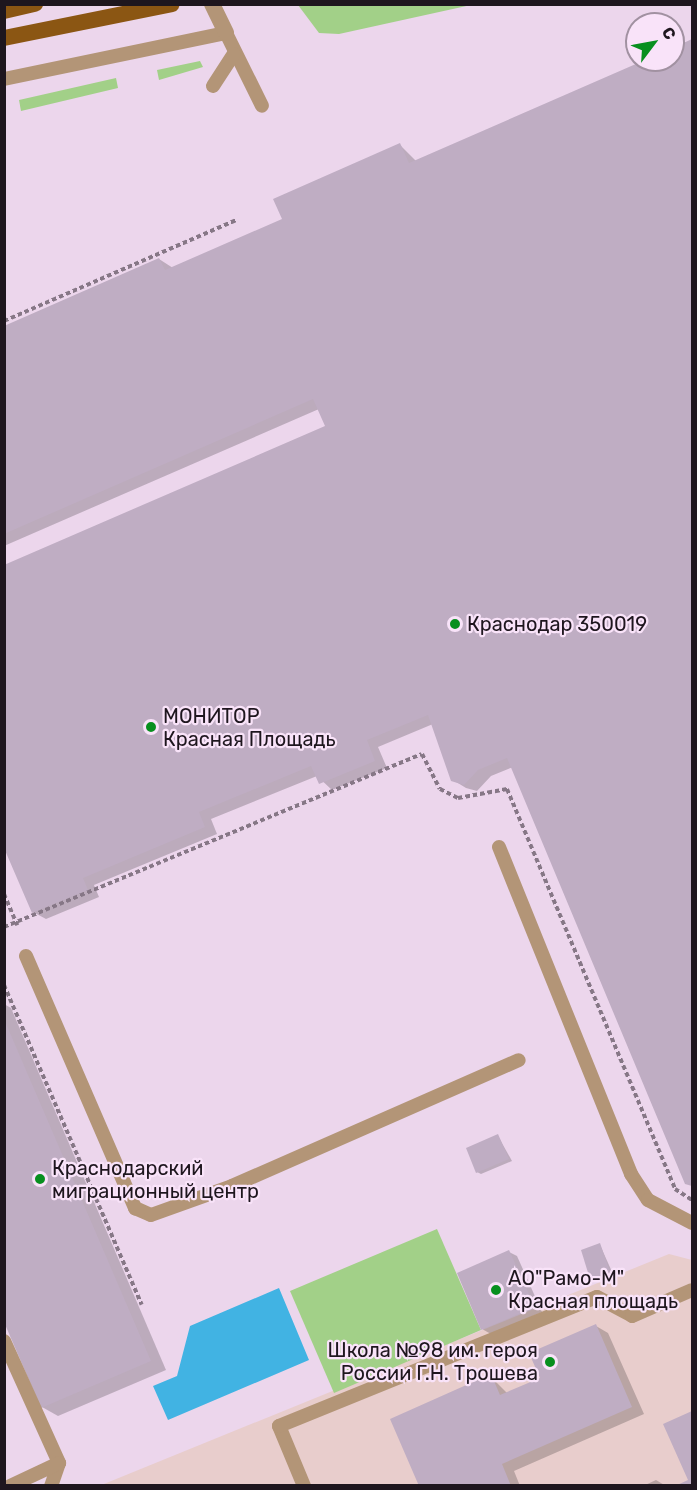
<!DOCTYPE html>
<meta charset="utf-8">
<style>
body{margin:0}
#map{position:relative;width:697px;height:1490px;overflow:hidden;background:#ecd6ec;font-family:Rubik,sans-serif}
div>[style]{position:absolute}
.education>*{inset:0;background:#e8cdcc}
.green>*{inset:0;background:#a2d088}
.water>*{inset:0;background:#41b3e3}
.shadow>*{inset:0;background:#0003}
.building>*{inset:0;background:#bfadc3}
.path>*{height:4px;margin-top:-2px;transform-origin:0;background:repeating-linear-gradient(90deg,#867786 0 4.5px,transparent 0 7.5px)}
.service>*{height:14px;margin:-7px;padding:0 7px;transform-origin:7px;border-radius:7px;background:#b39577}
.minor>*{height:16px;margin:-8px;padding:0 8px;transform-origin:8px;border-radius:8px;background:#b39577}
.primary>*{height:16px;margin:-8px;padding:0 8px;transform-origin:8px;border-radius:8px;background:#8b5613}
.dots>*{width:16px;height:16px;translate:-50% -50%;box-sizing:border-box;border:3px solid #f9e3f9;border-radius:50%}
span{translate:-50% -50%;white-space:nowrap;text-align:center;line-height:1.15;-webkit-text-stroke:4.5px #f9e3f9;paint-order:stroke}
.poi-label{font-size:20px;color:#1e161e}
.left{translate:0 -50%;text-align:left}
.right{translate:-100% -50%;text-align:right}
.frame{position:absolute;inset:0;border:6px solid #1e161e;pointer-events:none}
.north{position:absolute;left:625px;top:12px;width:60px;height:60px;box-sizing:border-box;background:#f9e3f9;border:2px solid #a191a1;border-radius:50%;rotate:58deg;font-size:16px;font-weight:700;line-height:24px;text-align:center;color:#1e161e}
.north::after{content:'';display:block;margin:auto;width:21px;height:27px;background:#088f1f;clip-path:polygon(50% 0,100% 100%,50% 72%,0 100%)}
</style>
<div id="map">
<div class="education">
<div style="clip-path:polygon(669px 1254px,692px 1260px,692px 1485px,99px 1486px)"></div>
</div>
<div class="green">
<div style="clip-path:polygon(298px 5px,471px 5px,339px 34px,319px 33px)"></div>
<div style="clip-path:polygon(200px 61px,203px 67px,159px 80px,157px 70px)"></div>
<div style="clip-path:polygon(116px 78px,118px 88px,21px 111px,19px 100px)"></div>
<div style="clip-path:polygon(437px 1229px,481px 1330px,334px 1393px,290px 1291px)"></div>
</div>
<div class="water">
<div style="clip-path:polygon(279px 1288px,309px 1360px,168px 1420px,153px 1386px,177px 1376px,190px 1326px)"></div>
</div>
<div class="shadow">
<div style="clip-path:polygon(692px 41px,692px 1186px,513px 767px,491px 776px,477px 791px,466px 788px,453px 780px,433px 724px,378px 747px,387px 768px,332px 790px,317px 776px,211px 819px,217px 834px,94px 885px,99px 897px,46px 919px,33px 912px,327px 426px,319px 409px,4px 546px,4px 327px,159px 259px,173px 268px,284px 220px,400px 145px,417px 162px,649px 60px,673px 60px,673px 49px)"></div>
<div style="clip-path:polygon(4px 1004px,11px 1008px,166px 1370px,58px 1416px,42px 1407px,4px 1319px)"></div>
<div style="clip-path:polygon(498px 1136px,512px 1161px,481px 1174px,477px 1172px)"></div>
<div style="clip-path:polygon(600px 1245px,613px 1274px,596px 1280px,592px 1278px)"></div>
<div style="clip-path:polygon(509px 1252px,517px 1256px,542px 1312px,491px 1334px,482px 1329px)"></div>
<div style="clip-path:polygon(596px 1326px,608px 1333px,644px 1414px,514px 1471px,520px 1486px,421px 1486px,490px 1376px,508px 1394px,542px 1378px)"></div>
<div style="clip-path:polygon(692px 1413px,692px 1486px,679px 1486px,690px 1481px,665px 1425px)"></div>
<div style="clip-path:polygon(656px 1480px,666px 1486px,643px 1486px)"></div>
</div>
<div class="building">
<div style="clip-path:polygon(692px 39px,692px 1186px,685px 1184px,507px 758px,478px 770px,464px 785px,451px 781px,428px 715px,367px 740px,375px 761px,319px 784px,311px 766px,199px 812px,205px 827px,83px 878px,88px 890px,32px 913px,4px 848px,4px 565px,325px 426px,313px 399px,4px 534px,4px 326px,159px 258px,165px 270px,282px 219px,273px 199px,400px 143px,409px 163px,645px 60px,673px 60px,673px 48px)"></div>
<div style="clip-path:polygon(4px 1019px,151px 1361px,41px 1408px,4px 1322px)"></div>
<div style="clip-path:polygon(498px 1134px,509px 1159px,476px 1173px,466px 1148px)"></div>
<div style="clip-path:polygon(600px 1243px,610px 1272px,590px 1279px,581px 1250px)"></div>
<div style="clip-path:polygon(509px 1250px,535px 1307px,481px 1330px,457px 1273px)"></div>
<div style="clip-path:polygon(596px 1324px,632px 1407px,502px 1464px,511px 1486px,419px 1486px,390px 1419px,491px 1374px,500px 1395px,540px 1378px,529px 1353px)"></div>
<div style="clip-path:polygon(692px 1411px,692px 1486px,675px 1486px,688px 1480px,663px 1424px)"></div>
</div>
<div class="path">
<div style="left:4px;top:321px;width:253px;rotate:-23.5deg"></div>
<div style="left:4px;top:894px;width:34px;rotate:67deg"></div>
<div style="left:4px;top:927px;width:452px;rotate:-22.5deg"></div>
<div style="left:422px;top:754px;width:39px;rotate:63deg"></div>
<div style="left:440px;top:789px;width:20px;rotate:27deg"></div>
<div style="left:458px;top:798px;width:50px;rotate:-10.4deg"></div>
<div style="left:507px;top:789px;width:434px;rotate:67.2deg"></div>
<div style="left:675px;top:1189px;width:20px;rotate:33deg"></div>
<div style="left:4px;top:985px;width:348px;rotate:66.7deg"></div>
</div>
<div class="service">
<div style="left:4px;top:79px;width:227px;rotate:-11.7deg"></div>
<div style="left:226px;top:33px;width:81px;rotate:63.7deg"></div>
<div style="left:213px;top:86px;width:38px;rotate:-57deg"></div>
<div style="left:499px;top:847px;width:353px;rotate:68deg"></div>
<div style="left:631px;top:1174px;width:31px;rotate:57deg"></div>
<div style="left:648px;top:1200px;width:50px;rotate:27.6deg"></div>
<div style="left:26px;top:956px;width:275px;rotate:66.6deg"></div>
<div style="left:135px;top:1208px;width:17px;rotate:24deg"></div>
<div style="left:151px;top:1215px;width:86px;rotate:-19.7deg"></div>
<div style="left:232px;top:1186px;width:313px;rotate:-23.7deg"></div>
<div style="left:4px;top:1341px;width:134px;rotate:65.7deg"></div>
<div style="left:59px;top:1463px;width:24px;rotate:109deg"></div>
<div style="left:10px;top:1486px;width:54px;rotate:-25.1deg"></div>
<div style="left:304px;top:1486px;width:65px;rotate:-112.6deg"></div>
<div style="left:279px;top:1426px;width:343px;rotate:-22.1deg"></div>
<div style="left:597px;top:1297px;width:40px;rotate:28deg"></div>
<div style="left:632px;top:1316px;width:65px;rotate:-23.4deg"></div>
</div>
<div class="minor">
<div style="left:212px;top:4px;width:32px;rotate:64deg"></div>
</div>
<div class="primary">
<div style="left:4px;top:11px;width:32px;rotate:-13deg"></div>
<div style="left:4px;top:38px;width:171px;rotate:-11.4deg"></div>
</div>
<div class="dots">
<div style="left:455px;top:624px;background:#088f1f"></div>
<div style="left:151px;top:727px;background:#088f1f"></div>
<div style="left:40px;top:1179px;background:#088f1f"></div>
<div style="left:496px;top:1290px;background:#088f1f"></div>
<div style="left:550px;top:1362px;background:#088f1f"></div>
</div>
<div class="poi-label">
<span class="left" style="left:467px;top:624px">Краснодар 350019</span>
<span class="left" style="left:163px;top:728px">МОНИТОР<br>Красная Площадь</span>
<span class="left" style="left:52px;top:1180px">Краснодарский<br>миграционный центр</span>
<span class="left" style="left:508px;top:1290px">АО"Рамо-М"<br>Красная площадь</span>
<span class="right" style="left:538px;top:1362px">Школа №98 им. героя<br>России Г.Н. Трошева</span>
</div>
<div class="frame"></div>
<div class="north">С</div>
</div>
